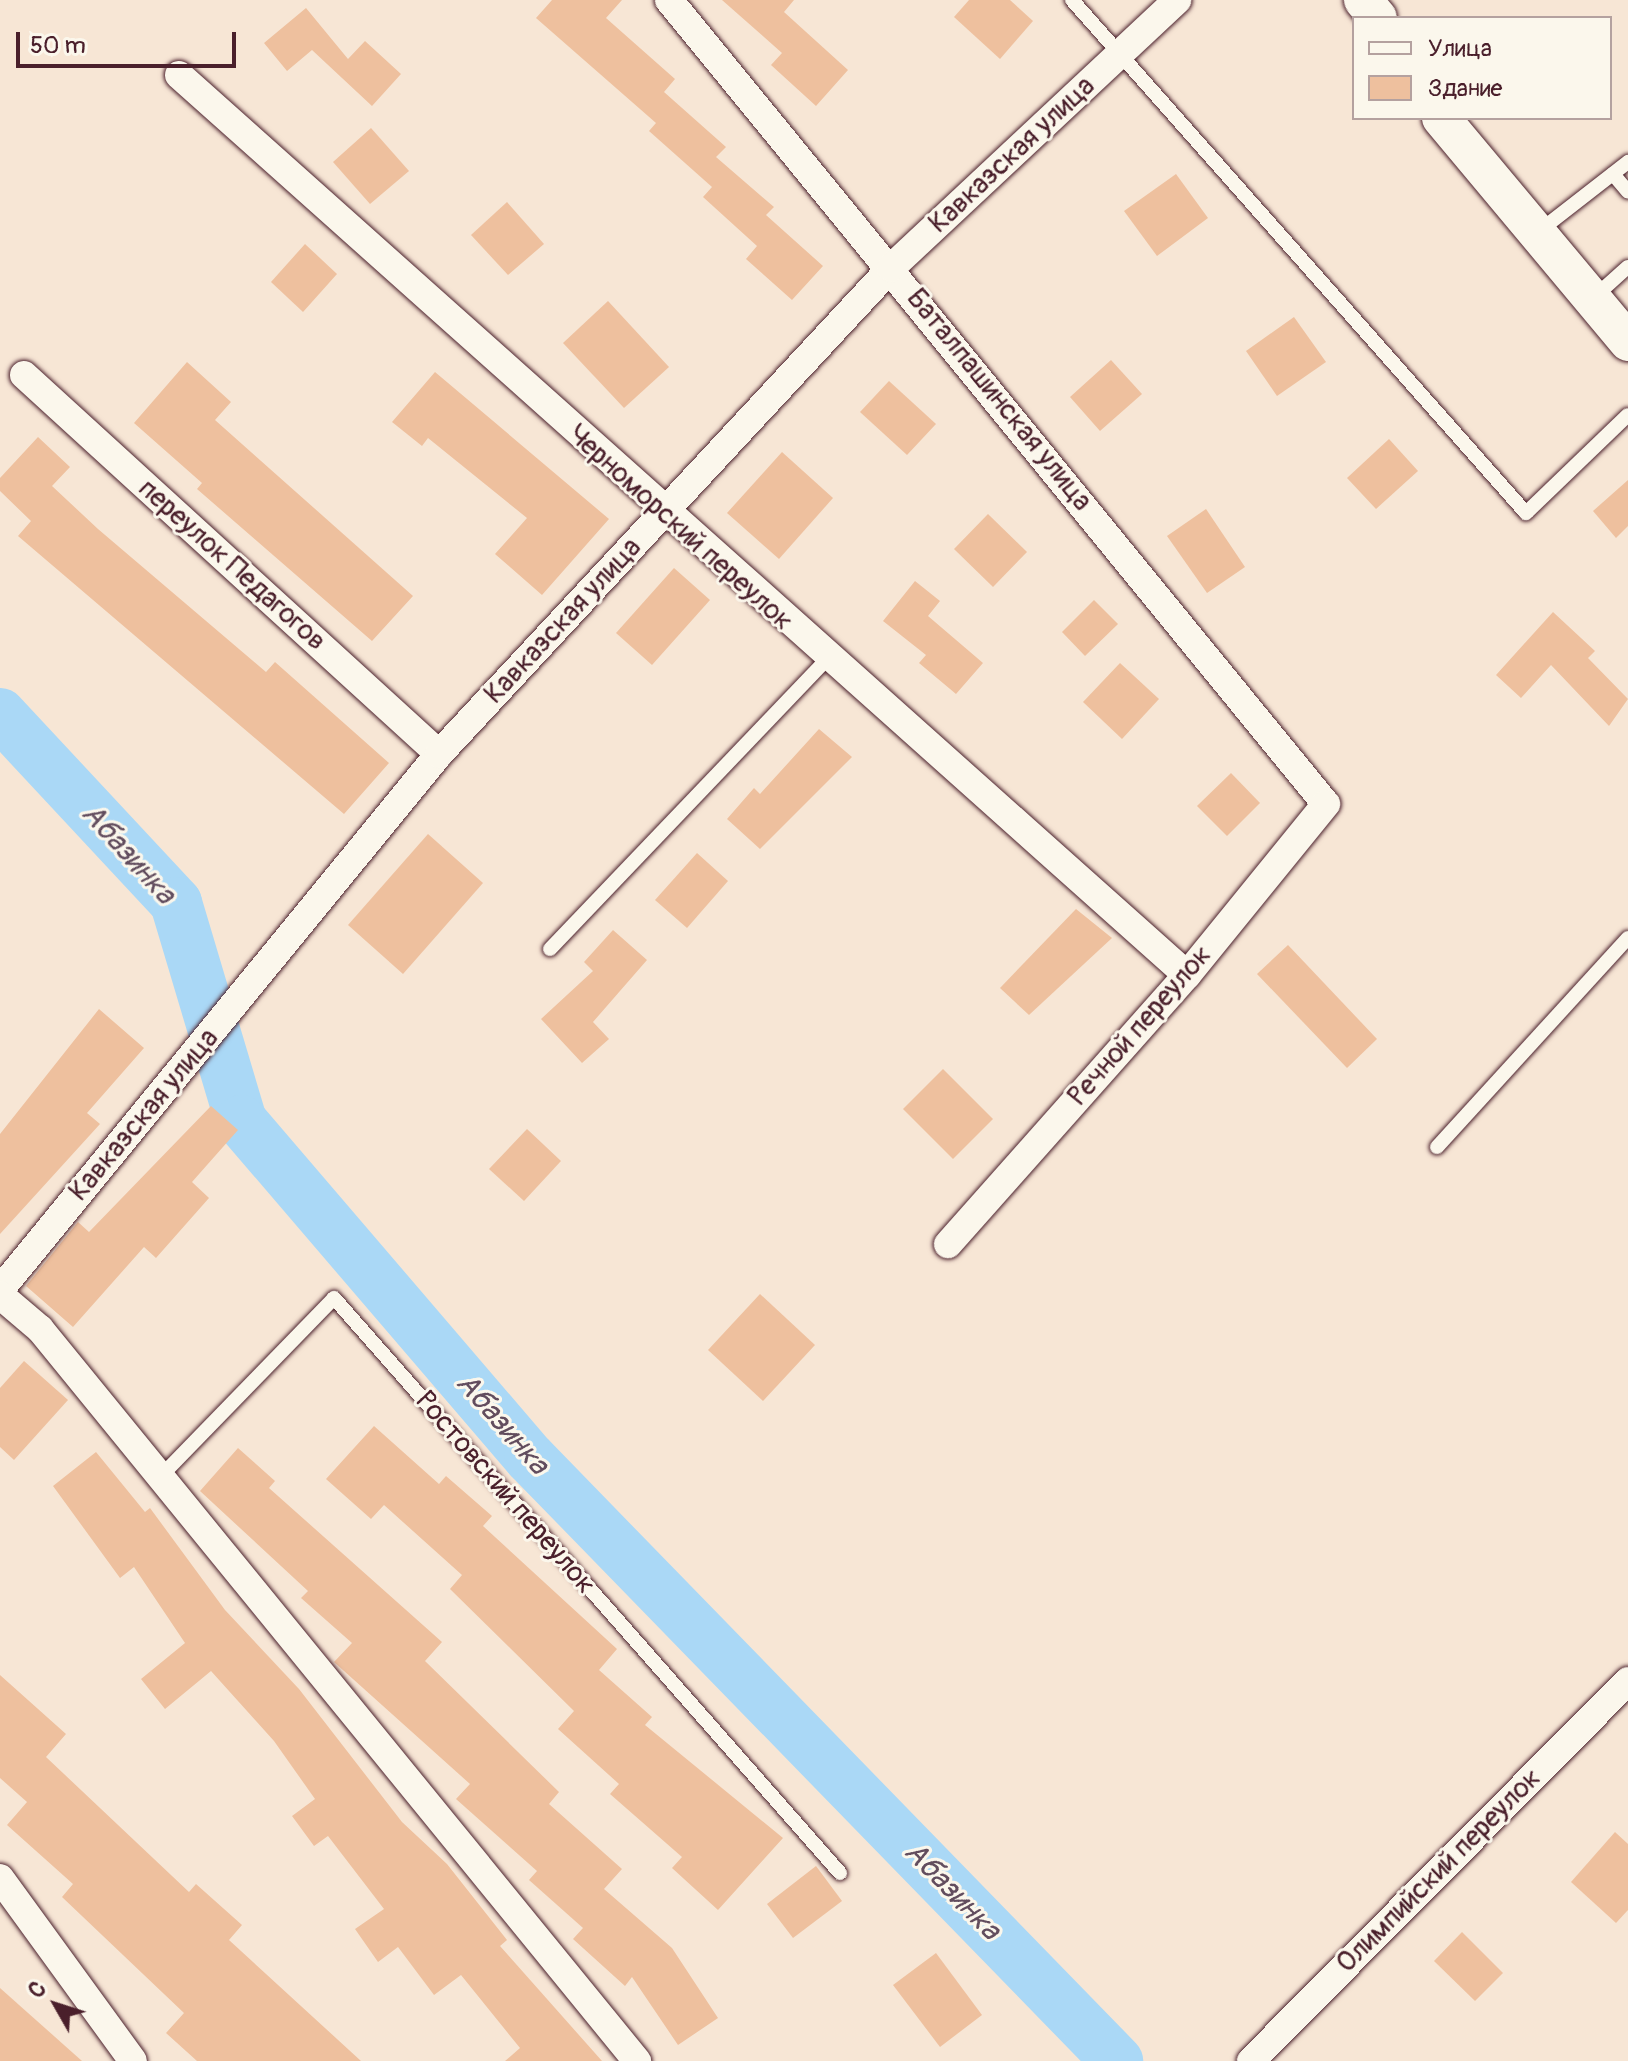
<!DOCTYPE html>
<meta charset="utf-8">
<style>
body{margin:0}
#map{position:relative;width:1628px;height:2061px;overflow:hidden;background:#f7e6d5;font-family:Pangolin,sans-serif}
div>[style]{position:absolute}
.river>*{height:52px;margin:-26px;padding:0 26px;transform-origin:26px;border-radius:26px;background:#aad8f6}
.building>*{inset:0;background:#eec09e}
.roads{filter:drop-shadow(0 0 2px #4a1f2b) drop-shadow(0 0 2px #4a1f2b)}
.service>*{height:14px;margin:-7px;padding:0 7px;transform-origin:7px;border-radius:7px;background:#fbf7ec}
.minor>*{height:28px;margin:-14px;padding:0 14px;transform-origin:14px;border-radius:14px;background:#fbf7ec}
.secondary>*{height:38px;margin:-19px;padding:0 19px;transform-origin:19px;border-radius:19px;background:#fbf7ec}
span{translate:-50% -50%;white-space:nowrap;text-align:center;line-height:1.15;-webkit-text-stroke:6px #fbf7ec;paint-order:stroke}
.street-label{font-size:28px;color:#4a1f2b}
.water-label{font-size:30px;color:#624d5e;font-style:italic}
.legend{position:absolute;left:1352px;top:16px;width:260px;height:104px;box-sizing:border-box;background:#fbf7ec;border:2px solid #b4a19f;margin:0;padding:10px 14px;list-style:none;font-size:24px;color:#4a1f2b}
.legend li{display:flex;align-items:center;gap:16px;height:40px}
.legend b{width:40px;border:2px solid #b4a19f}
.north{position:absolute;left:16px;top:1965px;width:80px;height:80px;-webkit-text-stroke:6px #fbf7ec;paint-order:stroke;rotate:309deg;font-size:22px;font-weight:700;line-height:32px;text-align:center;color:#4a1f2b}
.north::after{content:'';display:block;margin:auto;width:28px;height:36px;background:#4a1f2b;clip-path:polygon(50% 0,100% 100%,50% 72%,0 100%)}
.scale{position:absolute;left:16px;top:32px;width:220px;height:36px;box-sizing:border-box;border:4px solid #4a1f2b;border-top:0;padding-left:10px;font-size:24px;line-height:28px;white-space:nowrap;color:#4a1f2b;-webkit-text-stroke:6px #fbf7ec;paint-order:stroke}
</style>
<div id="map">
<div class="river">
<div style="left:0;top:714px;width:258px;rotate:47deg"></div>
<div style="left:176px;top:903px;width:227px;rotate:73.4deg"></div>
<div style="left:241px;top:1121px;width:444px;rotate:49.4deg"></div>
<div style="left:530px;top:1458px;width:842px;rotate:45.77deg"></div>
</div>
<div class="building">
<div style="clip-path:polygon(552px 0,622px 0,606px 18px,675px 79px,664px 92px,726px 147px,716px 157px,774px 207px,766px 215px,823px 266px,792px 300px,746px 259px,757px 246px,703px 197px,712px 187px,649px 131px,656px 123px,536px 18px)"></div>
<div style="clip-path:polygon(722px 0,794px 0,784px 12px,848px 70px,816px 106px,771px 65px,782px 53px)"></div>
<div style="clip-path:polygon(969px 0,1010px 0,1033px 21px,1000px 59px,954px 17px)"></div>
<div style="clip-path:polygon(306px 8px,348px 59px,365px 41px,401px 74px,372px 106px,312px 50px,287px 71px,264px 43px)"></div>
<div style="clip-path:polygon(371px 128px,409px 171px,370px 204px,333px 162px)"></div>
<div style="clip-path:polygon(1176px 174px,1208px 218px,1157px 256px,1124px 211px)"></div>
<div style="clip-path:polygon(507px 202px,544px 244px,508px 275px,471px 235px)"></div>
<div style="clip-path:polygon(305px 244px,337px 274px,303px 312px,271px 282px)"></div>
<div style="clip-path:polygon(608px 301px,669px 367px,624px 408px,563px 343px)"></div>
<div style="clip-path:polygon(1294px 317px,1326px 362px,1277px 396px,1246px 351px)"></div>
<div style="clip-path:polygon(1111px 360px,1142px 394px,1100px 431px,1070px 397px)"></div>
<div style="clip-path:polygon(187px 362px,231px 402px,215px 420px,413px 596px,372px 641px,197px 489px,202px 483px,134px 423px)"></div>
<div style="clip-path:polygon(435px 372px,609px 519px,542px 595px,495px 554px,527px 518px,428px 438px,422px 446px,392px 422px)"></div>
<div style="clip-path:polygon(889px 381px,936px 424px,907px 455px,860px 412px)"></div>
<div style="clip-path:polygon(38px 437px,70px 467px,52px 486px,98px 529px,266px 672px,275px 662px,389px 763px,344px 814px,18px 536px,31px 521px,0 491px,0 478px)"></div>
<div style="clip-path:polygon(1389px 439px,1418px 471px,1376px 509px,1347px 478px)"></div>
<div style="clip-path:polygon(782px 452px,833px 498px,779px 559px,727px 513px)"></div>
<div style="clip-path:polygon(1628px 480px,1628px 526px,1616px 538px,1593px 511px)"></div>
<div style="clip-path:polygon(1206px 509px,1245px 567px,1207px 593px,1167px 536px)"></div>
<div style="clip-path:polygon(988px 514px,1027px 552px,993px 587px,954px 549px)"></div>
<div style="clip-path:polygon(674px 568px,710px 600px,652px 665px,616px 633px)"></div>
<div style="clip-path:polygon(915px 581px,940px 601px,928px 616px,983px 663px,956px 694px,919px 663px,926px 655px,883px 621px)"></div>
<div style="clip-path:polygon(1094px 600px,1118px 624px,1085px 656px,1062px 632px)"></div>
<div style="clip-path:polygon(1553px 612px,1595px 651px,1588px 658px,1628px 699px,1609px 726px,1551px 665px,1521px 698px,1496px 675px)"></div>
<div style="clip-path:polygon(1120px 663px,1159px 699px,1122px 739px,1083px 702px)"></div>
<div style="clip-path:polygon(819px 729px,852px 757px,760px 849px,727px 819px,754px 788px,760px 794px)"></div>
<div style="clip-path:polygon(1231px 773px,1260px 803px,1227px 836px,1197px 806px)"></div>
<div style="clip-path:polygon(428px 834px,483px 883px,403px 974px,348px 925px)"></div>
<div style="clip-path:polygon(697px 853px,728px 881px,687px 928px,655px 900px)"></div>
<div style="clip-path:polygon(1076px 909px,1112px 938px,1029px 1015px,1000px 988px)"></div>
<div style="clip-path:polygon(613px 930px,647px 960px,593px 1022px,609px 1039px,582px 1063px,541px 1019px,593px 971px,584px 962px)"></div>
<div style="clip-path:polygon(1288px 945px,1377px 1039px,1347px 1068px,1257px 974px)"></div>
<div style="clip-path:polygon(99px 1009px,144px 1048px,87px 1113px,100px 1124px,0 1234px,0 1134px)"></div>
<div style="clip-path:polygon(943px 1069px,993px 1119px,953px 1159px,903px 1109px)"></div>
<div style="clip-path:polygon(211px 1106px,238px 1130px,192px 1182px,209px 1198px,156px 1258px,144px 1247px,73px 1327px,26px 1286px,78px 1222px,89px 1232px)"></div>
<div style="clip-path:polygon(527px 1129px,561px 1161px,524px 1201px,489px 1169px)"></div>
<div style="clip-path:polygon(760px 1294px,815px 1345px,763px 1401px,708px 1350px)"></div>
<div style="clip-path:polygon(24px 1361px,68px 1400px,14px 1460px,0 1447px,0 1388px)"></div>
<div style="clip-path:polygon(374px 1426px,439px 1484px,446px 1476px,492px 1516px,483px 1526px,617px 1649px,599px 1670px,652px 1717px,645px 1725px,783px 1838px,718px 1910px,672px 1868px,682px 1857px,610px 1794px,619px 1784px,558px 1729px,574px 1711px,450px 1589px,462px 1575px,384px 1505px,371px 1519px,326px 1479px)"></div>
<div style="clip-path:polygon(238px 1448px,275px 1481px,269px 1488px,442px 1642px,425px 1661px,559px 1792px,549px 1804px,622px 1869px,604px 1889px,672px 1948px,718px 2018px,678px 2045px,632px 1977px,625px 1986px,573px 1939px,583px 1928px,529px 1880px,537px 1871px,456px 1799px,470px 1784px,334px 1662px,352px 1643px,301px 1598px,308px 1591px,200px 1491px)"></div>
<div style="clip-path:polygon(96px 1452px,145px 1512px,150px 1508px,225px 1610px,299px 1689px,402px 1822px,447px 1864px,507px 1940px,500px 1946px,602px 2061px,505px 2061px,520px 2048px,461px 1975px,434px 1995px,398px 1947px,378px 1962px,355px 1929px,384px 1909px,328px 1836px,314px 1846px,292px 1816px,315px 1799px,274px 1741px,211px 1671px,165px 1709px,141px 1679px,185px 1643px,134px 1567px,120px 1578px,53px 1486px)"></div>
<div style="clip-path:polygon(0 1675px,66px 1734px,46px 1757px,189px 1892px,196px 1884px,242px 1925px,229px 1940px,361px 2061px,197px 2061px,166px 2033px,184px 2013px,62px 1897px,73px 1884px,7px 1825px,27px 1802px,0 1778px)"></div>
<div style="clip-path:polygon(1615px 1832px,1628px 1844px,1628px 1910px,1616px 1923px,1571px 1882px)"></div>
<div style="clip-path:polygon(816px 1866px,842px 1901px,793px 1938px,767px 1904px)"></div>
<div style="clip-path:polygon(1462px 1932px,1503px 1973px,1475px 2001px,1434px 1961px)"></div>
<div style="clip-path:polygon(936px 1953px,982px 2015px,940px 2047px,893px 1985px)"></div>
<div style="clip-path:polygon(0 1988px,82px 2061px,0 2061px)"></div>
</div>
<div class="roads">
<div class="service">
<div style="left:1072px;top:0;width:685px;rotate:48.49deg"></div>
<div style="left:1526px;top:513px;width:141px;rotate:-43.9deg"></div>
<div style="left:1613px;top:174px;width:23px;rotate:50deg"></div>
<div style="left:1547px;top:225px;width:103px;rotate:-37.9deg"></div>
<div style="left:1601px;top:291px;width:36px;rotate:-42deg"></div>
<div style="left:550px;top:949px;width:401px;rotate:-46.3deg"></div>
<div style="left:1437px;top:1147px;width:283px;rotate:-47.6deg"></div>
<div style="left:161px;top:1476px;width:248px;rotate:-45.8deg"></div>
<div style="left:334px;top:1298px;width:766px;rotate:48.65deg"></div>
</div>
<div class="minor">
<div style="left:669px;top:0;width:1038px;rotate:50.75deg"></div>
<div style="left:1326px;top:804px;width:220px;rotate:129.1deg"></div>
<div style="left:1187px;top:975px;width:360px;rotate:131.6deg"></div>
<div style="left:179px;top:75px;width:1351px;rotate:41.76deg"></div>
<div style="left:24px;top:375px;width:562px;rotate:42.4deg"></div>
<div style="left:0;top:1290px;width:693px;rotate:-50.68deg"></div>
<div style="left:439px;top:754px;width:664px;rotate:-47.08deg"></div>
<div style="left:891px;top:268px;width:392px;rotate:-43.1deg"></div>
<div style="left:0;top:1295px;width:52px;rotate:40.4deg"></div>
<div style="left:40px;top:1329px;width:945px;rotate:50.8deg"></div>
<div style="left:0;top:1878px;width:226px;rotate:54deg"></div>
<div style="left:1251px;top:2061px;width:535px;rotate:-45.23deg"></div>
</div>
<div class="secondary">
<div style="left:1363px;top:0;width:23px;rotate:50deg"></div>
<div style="left:1441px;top:118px;width:292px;rotate:50.1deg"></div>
</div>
</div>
<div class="street-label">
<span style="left:1012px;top:155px;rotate:-43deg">Кавказская улица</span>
<span style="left:999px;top:400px;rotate:51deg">Баталпашинская улица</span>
<span style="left:680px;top:528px;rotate:42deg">Черноморский переулок</span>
<span style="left:232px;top:565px;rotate:42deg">переулок Педагогов</span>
<span style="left:563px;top:621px;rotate:-47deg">Кавказская улица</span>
<span style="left:1140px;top:1026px;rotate:-49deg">Речной переулок</span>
<span style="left:144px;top:1115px;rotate:-50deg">Кавказская улица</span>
<span style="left:505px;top:1493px;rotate:49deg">Ростовский переулок</span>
<span style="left:1439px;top:1871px;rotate:-45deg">Олимпийский переулок</span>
</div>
<div class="water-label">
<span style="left:128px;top:854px;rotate:48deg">Абазинка</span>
<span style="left:502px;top:1424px;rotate:49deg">Абазинка</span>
<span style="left:952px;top:1891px;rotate:46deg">Абазинка</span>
</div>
<ul class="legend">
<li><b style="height:10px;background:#fbf7ec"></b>Улица</li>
<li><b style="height:22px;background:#eec09e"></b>Здание</li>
</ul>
<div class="north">С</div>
<div class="scale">50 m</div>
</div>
